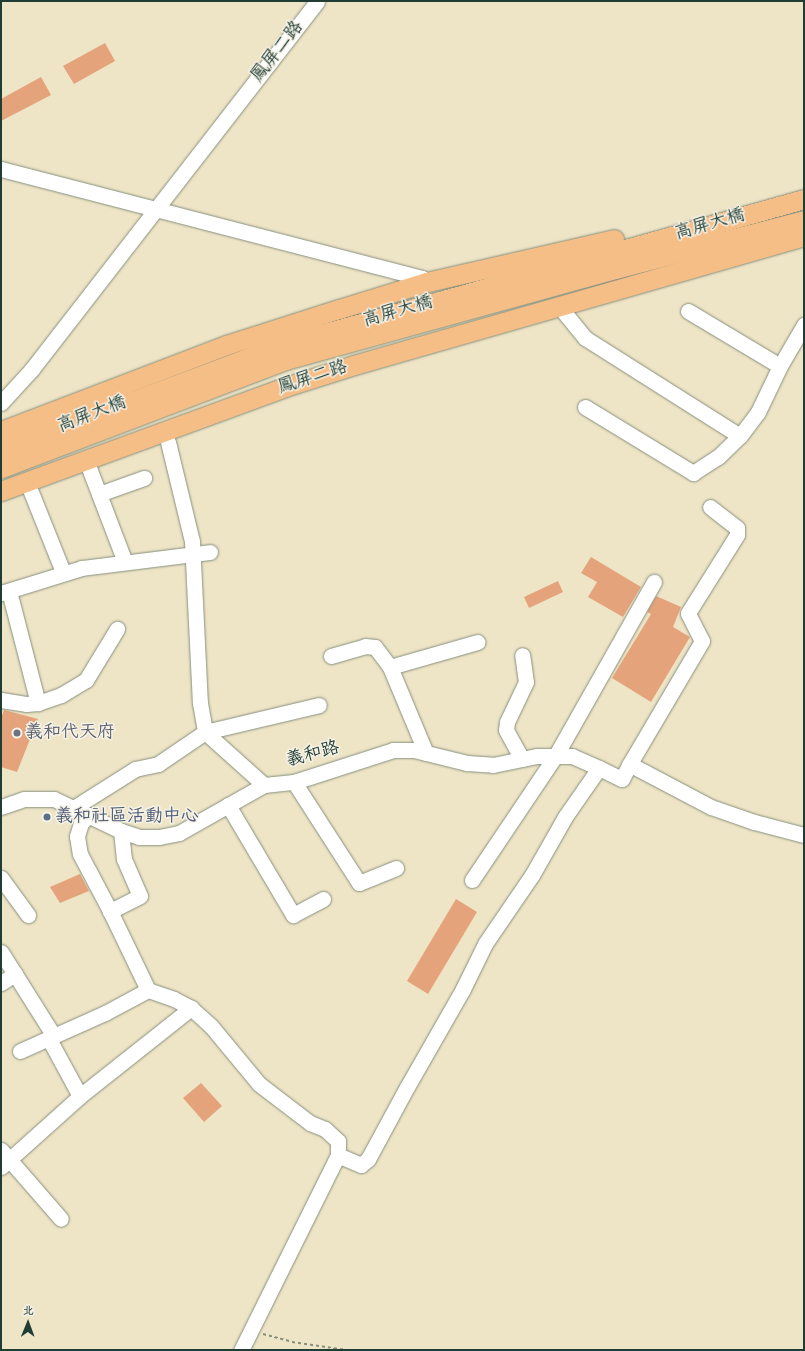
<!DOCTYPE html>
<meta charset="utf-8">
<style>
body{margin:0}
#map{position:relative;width:805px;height:1351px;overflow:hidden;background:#eee4c6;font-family:"Indie Flower","LXGW WenKai TC",sans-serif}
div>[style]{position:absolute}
.building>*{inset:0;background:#e5a37c}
.path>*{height:2px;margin-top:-1px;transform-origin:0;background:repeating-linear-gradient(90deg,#86907d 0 3px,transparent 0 6px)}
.roads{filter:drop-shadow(0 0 1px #86907d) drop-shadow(0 0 1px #86907d)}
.minor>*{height:15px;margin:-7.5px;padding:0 7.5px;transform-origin:7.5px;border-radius:7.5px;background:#fff}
.major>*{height:19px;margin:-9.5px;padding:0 9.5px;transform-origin:9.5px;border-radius:9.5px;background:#f6be87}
.dots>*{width:11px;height:11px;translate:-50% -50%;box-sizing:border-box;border:2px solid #f7f3e8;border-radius:50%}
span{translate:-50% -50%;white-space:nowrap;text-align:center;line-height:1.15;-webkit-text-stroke:3px #f7f3e8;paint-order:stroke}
.street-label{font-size:18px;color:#1f3d34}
.worship-label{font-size:18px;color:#5b616d}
.left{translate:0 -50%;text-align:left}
.service-label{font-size:18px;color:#4e5e75}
.frame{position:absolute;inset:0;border:2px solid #1f3d34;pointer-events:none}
.north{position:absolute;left:8px;top:1303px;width:40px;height:40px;-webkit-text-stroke:3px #f7f3e8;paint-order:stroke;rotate:1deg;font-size:11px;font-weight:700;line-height:16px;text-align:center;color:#1f3d34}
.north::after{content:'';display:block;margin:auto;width:14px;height:18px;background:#1f3d34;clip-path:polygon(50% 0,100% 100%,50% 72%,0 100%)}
</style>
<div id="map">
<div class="building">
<div style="clip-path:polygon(105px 43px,115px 61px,74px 84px,63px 66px)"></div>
<div style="clip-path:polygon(41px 77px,51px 95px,1px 121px,1px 99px)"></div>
<div style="clip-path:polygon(591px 557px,641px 587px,623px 617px,588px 597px,597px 582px,581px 573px)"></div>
<div style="clip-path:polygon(558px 581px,563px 592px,529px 608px,524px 597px)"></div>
<div style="clip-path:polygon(656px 596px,681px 607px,673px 627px,690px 637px,651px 702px,612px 678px,651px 614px,647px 612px)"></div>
<div style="clip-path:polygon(4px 710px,38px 719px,17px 772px,1px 767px,1px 718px)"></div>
<div style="clip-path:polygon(80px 874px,89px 891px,60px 903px,50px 887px)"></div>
<div style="clip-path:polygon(456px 899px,477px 912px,428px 994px,407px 981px)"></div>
<div style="clip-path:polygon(201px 1083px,222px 1106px,204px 1122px,183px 1098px)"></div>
</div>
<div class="path">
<div style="left:263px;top:1334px;width:30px;rotate:15deg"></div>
<div style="left:292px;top:1342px;width:55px;rotate:8.4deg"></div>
</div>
<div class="roads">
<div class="minor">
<div style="left:1px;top:169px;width:435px;rotate:14.5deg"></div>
<div style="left:422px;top:278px;width:6px;rotate:39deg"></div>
<div style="left:559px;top:306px;width:41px;rotate:50.9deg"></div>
<div style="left:585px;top:338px;width:183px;rotate:32.3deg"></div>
<div style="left:688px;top:311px;width:107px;rotate:30.9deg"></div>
<div style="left:1px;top:403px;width:46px;rotate:-47.6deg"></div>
<div style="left:32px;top:369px;width:465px;rotate:-52.2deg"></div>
<div style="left:585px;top:407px;width:127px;rotate:31.4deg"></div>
<div style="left:693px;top:473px;width:30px;rotate:-33deg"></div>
<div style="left:718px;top:457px;width:30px;rotate:-44deg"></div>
<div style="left:740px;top:436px;width:30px;rotate:-53deg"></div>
<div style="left:758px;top:412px;width:51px;rotate:-64.4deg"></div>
<div style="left:780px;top:366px;width:48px;rotate:-59.7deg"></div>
<div style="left:168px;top:442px;width:102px;rotate:76.4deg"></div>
<div style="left:192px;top:541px;width:162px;rotate:87.2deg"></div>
<div style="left:200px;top:703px;width:29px;rotate:80deg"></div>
<div style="left:205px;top:732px;width:79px;rotate:41.9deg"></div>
<div style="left:86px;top:460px;width:109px;rotate:69.1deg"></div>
<div style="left:27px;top:482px;width:97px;rotate:68.2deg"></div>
<div style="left:99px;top:494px;width:48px;rotate:-19.6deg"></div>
<div style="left:9px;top:591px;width:116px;rotate:75.5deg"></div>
<div style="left:1px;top:593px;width:85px;rotate:-17.2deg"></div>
<div style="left:82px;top:568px;width:129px;rotate:-7.1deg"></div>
<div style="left:331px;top:656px;width:35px;rotate:-16deg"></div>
<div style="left:365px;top:646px;width:10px;rotate:6deg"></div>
<div style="left:375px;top:647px;width:25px;rotate:53deg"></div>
<div style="left:390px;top:667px;width:93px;rotate:67.3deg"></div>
<div style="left:390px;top:667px;width:91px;rotate:-15.9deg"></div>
<div style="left:1px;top:700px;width:25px;rotate:9deg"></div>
<div style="left:26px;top:704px;width:12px;rotate:-5deg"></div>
<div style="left:38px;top:703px;width:24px;rotate:-19deg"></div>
<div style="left:61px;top:695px;width:29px;rotate:-31deg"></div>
<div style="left:86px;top:680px;width:60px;rotate:-58.7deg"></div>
<div style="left:522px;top:759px;width:33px;rotate:-119deg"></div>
<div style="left:506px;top:730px;width:8px;rotate:-83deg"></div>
<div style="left:507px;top:722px;width:44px;rotate:-64.6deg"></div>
<div style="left:526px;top:682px;width:27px;rotate:-98deg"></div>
<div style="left:629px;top:765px;width:144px;rotate:-59.5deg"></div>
<div style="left:702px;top:641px;width:31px;rotate:-117deg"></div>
<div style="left:688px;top:613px;width:92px;rotate:-57.9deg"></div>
<div style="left:737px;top:535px;width:7px;rotate:-90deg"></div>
<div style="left:737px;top:528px;width:34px;rotate:-142deg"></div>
<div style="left:599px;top:768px;width:25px;rotate:26deg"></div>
<div style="left:622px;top:779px;width:16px;rotate:-63deg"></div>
<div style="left:629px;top:765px;width:6px;rotate:18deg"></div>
<div style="left:635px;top:767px;width:86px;rotate:27.8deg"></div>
<div style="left:711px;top:807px;width:46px;rotate:19.2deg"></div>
<div style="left:754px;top:822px;width:52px;rotate:14.6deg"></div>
<div style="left:294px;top:782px;width:120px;rotate:57.2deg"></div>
<div style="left:359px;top:883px;width:40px;rotate:-22deg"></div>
<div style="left:228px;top:805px;width:128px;rotate:59.4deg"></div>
<div style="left:293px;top:915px;width:34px;rotate:-28deg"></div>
<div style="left:1px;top:807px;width:24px;rotate:-19deg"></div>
<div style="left:24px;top:799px;width:30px"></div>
<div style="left:54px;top:799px;width:74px;rotate:25.5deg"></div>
<div style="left:121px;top:831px;width:19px;rotate:18deg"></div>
<div style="left:139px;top:837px;width:20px"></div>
<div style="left:159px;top:837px;width:20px;rotate:-11deg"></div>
<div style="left:179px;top:833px;width:98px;rotate:-29.5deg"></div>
<div style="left:264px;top:785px;width:30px;rotate:-6deg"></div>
<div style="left:294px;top:782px;width:104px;rotate:-17.9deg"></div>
<div style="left:393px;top:750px;width:21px"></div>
<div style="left:414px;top:750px;width:55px;rotate:13.8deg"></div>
<div style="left:467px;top:763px;width:26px;rotate:4deg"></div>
<div style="left:493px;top:765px;width:45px;rotate:-11.6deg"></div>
<div style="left:537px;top:756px;width:35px"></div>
<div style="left:572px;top:756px;width:30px;rotate:24deg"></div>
<div style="left:599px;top:768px;width:60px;rotate:124.8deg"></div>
<div style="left:565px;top:817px;width:67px;rotate:119.6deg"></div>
<div style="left:532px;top:875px;width:83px;rotate:124.3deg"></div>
<div style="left:485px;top:944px;width:50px;rotate:116.1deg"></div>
<div style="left:463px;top:989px;width:113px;rotate:119.7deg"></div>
<div style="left:407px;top:1087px;width:82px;rotate:118.4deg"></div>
<div style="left:368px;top:1159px;width:9px;rotate:139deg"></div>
<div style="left:361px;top:1165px;width:25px;rotate:-157deg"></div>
<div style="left:75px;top:807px;width:71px;rotate:-32.3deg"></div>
<div style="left:135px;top:769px;width:24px;rotate:-12deg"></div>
<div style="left:158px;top:764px;width:57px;rotate:-34.2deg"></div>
<div style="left:205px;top:732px;width:117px;rotate:-13.3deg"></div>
<div style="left:89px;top:815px;width:11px;rotate:135deg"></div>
<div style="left:81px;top:823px;width:14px;rotate:107deg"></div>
<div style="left:77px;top:836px;width:18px;rotate:81deg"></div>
<div style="left:80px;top:854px;width:64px;rotate:62.2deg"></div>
<div style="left:121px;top:831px;width:28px;rotate:84deg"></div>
<div style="left:124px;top:859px;width:40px;rotate:66.6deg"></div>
<div style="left:140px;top:896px;width:34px;rotate:153deg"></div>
<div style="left:110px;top:911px;width:88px;rotate:64.3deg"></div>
<div style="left:148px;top:990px;width:28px;rotate:19deg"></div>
<div style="left:174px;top:999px;width:19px;rotate:28deg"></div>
<div style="left:191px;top:1008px;width:27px;rotate:42deg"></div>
<div style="left:211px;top:1026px;width:75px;rotate:50.4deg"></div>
<div style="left:259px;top:1084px;width:64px;rotate:37.4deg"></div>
<div style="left:310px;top:1123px;width:16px;rotate:22deg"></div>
<div style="left:325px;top:1129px;width:18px;rotate:43deg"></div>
<div style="left:338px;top:1141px;width:14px;rotate:90deg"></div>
<div style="left:338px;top:1155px;width:218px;rotate:116.4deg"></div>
<div style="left:1px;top:878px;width:46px;rotate:53.9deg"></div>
<div style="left:472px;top:880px;width:151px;rotate:-56.1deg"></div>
<div style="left:556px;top:755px;width:199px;rotate:-60.5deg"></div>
<div style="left:1px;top:952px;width:99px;rotate:57.8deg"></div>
<div style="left:1px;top:983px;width:17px;rotate:-33deg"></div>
<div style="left:49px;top:1039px;width:65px;rotate:61.5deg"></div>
<div style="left:20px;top:1051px;width:93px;rotate:-24.1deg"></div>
<div style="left:105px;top:1013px;width:49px;rotate:-28.1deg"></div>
<div style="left:1px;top:1150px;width:91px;rotate:49deg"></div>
<div style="left:1px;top:1167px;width:106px;rotate:-41.9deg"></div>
<div style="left:80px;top:1096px;width:142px;rotate:-38.4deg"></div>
</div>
<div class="major">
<div style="left:1px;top:431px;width:241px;rotate:-20.9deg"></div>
<div style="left:226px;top:345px;width:119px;rotate:-17.7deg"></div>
<div style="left:339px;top:309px;width:92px;rotate:-17.1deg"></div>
<div style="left:427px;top:282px;width:192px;rotate:-12.9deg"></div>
<div style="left:1px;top:450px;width:297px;rotate:-20.5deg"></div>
<div style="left:279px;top:346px;width:545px;rotate:-15.64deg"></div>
<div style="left:1px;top:468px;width:304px;rotate:-20.8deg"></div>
<div style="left:285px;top:360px;width:342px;rotate:-15.4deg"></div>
<div style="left:615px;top:269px;width:195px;rotate:-14.5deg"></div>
<div style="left:1px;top:491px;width:302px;rotate:-20.1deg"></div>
<div style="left:285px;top:387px;width:72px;rotate:-17.7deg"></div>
<div style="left:354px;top:365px;width:468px;rotate:-16deg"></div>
</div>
</div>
<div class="dots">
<div style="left:17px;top:733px;background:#6b7280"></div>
<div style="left:47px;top:817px;background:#5c6f8a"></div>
</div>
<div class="street-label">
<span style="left:278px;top:52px;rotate:-52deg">鳳屏二路</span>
<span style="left:710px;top:225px;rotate:-16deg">高屏大橋</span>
<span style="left:398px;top:312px;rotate:-16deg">高屏大橋</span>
<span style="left:313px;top:378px;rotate:-18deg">鳳屏二路</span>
<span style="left:92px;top:415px;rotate:-21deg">高屏大橋</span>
<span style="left:313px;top:755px;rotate:-15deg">義和路</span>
</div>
<div class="worship-label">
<span class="left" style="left:25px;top:733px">義和代天府</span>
</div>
<div class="service-label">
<span class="left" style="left:55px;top:817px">義和社區活動中心</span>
</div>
<div class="frame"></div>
<div class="north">北</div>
</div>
